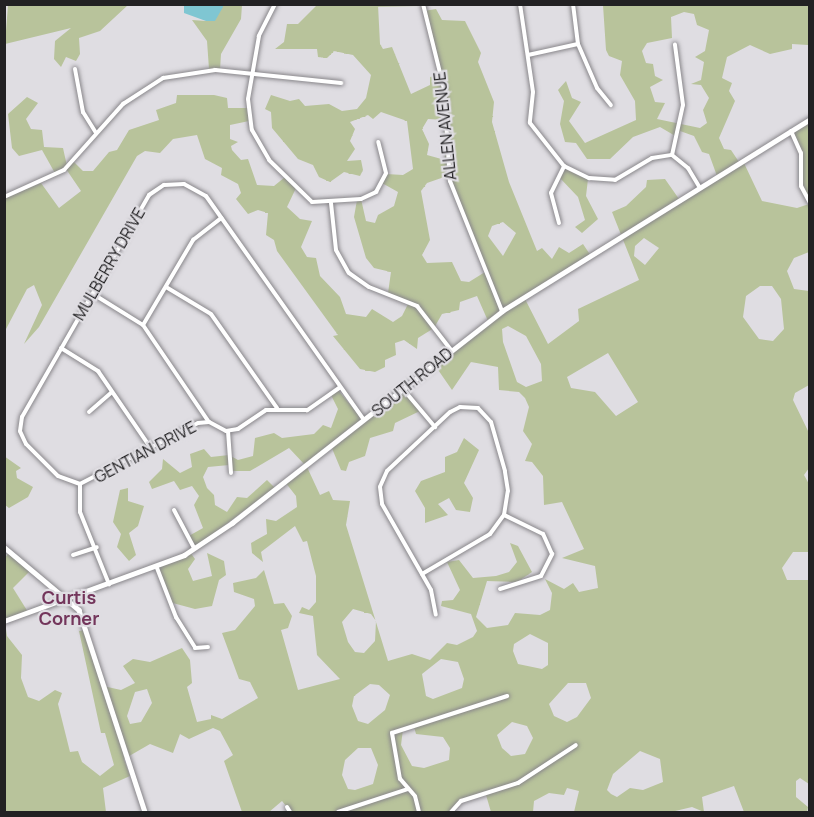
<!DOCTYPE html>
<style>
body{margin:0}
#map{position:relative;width:814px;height:817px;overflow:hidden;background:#dfdde2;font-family:Manrope,sans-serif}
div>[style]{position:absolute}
.green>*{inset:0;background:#b8c39b}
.water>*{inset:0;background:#7fc6d2}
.roads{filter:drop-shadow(0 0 2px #88868a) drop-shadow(0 0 2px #88868a)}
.minor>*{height:4px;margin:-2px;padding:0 2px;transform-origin:2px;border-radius:2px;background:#fff}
.tertiary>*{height:4.5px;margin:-2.25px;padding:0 2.25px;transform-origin:2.25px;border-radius:2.25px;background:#fff}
span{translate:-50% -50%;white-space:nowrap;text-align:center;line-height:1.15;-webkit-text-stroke:4.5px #dfdde2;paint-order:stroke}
.street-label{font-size:16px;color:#222123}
.neighbourhood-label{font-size:18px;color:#73355b;font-weight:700}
.frame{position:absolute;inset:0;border:6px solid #222123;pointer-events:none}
</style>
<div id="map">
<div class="green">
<div style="clip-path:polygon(8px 5px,8px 4px,128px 5px,100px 31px,79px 38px,80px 54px,76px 61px,66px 57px,61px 67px,54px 59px,55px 41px,71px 28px,5px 44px)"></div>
<div style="clip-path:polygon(223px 5px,242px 5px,241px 19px,221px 54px,220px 70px,209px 69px,207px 41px,192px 20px,206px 21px)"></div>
<div style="clip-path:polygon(evenodd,317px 5px,378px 5px,380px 44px,383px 49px,392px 47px,411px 94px,430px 85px,430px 77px,440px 75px,424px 11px,436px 9px,442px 20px,465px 21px,481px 53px,478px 62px,494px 102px,492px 122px,509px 182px,537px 251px,542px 248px,552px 259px,559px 247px,569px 253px,583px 244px,591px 256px,524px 297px,548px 344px,579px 321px,578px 309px,639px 280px,612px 212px,626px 206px,646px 187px,647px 180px,665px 179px,679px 199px,717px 176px,709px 154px,702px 152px,694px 136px,680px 131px,677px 137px,660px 127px,633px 137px,610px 159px,587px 159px,576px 143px,565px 142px,560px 124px,564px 101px,558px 90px,566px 81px,572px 98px,581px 102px,569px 121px,585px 143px,636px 120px,635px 101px,620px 75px,622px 61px,609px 56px,606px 50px,603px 5px,809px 5px,808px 45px,792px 44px,792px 49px,770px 54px,750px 45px,727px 57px,722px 78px,732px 83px,729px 91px,735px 101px,719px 138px,724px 149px,731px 150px,739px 162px,743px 161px,762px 201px,797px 208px,809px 204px,809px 252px,794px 258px,787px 271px,794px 289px,809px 291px,809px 385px,795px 393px,793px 400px,809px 433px,809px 468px,804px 475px,809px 484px,809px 552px,793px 552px,782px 568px,787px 580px,809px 580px,809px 784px,800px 778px,796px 781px,796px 797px,808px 807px,807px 812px,744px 812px,734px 786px,702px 797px,704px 812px,692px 807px,671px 812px,574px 812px,579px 791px,567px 788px,564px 795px,549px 793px,534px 801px,533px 812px,491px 812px,486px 795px,463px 800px,451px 812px,291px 812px,282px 801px,269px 812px,242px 812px,224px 761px,233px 755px,220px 731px,213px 728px,189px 739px,180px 734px,173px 753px,150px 744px,124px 759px,130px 776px,103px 788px,106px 812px,5px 812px,5px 622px,7px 636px,22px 655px,21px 678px,28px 697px,39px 701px,55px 690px,62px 693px,58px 704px,70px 752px,78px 751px,82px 762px,100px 776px,114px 765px,105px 733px,101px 733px,79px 631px,86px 630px,103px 686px,121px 690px,135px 683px,123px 666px,133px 659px,150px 662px,182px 648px,190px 660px,192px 683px,187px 687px,197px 722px,211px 719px,211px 715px,222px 719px,258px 698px,250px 682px,239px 679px,222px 633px,235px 630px,255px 606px,254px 599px,234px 592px,233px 583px,256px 578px,264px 570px,274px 604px,284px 603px,292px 616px,288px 628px,281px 630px,298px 690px,340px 679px,317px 655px,313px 616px,299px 613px,302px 607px,309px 610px,316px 602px,316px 576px,307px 541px,303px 542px,295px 526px,261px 552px,263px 562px,252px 553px,251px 543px,267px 534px,266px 519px,276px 521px,297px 507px,296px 496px,285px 482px,307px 467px,320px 495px,329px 491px,333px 500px,350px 501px,346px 525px,388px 661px,412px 654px,430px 660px,447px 643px,457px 645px,473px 637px,477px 631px,471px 614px,441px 606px,442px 601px,453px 600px,460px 590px,447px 562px,459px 560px,473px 578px,496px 576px,509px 572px,517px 562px,510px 543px,518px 546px,532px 572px,517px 582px,487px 581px,476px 617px,487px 628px,508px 625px,515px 613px,540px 615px,550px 610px,552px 593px,545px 579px,564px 589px,573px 583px,579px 592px,598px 588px,595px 566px,562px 558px,584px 549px,562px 502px,544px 505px,543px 476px,532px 462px,525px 461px,532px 444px,523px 431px,529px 407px,525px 398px,519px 392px,499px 390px,498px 367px,471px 362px,452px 390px,434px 364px,488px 321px,477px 296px,460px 302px,459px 310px,442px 314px,434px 328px,418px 338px,417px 349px,404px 340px,395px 343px,396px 355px,385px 360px,385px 367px,375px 372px,360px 369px,333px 336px,338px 335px,277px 251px,274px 240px,266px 235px,268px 213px,258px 210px,248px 214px,236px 199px,241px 193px,238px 184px,221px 175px,222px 168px,205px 159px,197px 135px,173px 139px,160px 153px,145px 151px,137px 156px,39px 327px,24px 344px,42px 305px,34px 285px,27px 289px,5px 331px,5px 197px,41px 183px,59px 208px,81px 191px,66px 169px,56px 175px,42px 150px,19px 156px,12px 148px,8px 114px,27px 97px,38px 103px,26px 119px,31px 129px,42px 130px,44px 147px,63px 148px,67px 166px,73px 161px,83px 171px,93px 171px,109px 152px,117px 150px,129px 130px,159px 120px,156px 110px,176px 103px,177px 95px,214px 95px,227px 98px,228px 108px,247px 108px,249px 121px,230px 125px,230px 139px,238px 142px,231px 146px,232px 150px,241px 160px,248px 159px,257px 185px,274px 186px,285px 177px,296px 188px,287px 207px,300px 219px,312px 221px,301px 247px,307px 257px,316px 258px,320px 276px,340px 297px,346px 314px,366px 317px,372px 309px,393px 322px,402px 316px,409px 302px,388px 293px,391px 272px,374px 268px,366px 258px,354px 217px,357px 200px,361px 199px,366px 221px,375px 223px,378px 215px,394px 206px,398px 192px,382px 183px,386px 174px,403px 175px,413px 169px,407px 121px,381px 112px,373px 119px,368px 115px,350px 122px,355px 129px,350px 141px,355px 149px,347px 161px,361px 160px,363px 170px,360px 176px,344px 172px,330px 182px,319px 177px,313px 165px,298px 159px,272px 128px,271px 112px,265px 109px,271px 95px,290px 101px,299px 99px,305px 106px,329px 104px,342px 111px,357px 109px,366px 98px,371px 75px,353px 55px,334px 51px,327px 58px,318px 57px,317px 49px,275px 49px,284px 42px,287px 24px,298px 24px,317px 5px,684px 12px,694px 14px,697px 25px,709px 30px,705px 51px,695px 57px,704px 62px,701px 80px,691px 84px,701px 85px,709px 98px,703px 110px,707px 123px,700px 128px,657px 119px,665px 103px,655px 102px,650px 87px,663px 80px,655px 76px,653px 64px,646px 63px,642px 51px,647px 43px,672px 38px,671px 17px,684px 12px,317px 5px,428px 119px,444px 120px,445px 160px,427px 155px,429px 144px,422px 129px,428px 119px,317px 5px,447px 176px,485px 272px,469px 282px,461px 281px,452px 262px,427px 263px,422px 255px,430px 240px,421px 191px,427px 183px,447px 176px,317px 5px,503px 222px,516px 233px,503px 256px,488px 236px,492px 226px,503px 222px,317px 5px,644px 238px,659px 248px,645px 265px,634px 256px,635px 246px,644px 238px,317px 5px,760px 286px,772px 286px,781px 299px,784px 329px,773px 341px,759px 339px,743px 317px,746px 296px,760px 286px,317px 5px,508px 326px,526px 336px,541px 364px,542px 381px,526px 387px,517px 382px,503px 342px,502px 329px,508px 326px,317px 5px,608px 353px,638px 402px,616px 416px,595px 392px,571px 388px,567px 377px,608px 353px,317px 5px,353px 609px,371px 614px,376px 621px,375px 641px,364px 653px,355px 652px,348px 642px,342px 622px,353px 609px,317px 5px,530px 634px,548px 643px,548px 665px,542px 669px,518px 664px,513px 651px,514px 644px,530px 634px,317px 5px,441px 659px,458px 662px,464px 679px,462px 688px,433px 699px,426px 696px,422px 674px,441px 659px,317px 5px,568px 683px,586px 683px,591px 698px,577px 717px,567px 722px,554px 716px,549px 704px,568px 683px,317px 5px,370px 684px,379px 685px,390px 695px,385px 710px,368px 724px,358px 721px,352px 706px,354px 696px,370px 684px,317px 5px,147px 689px,152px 703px,141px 722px,130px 724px,127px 716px,135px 692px,147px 689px,317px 5px,512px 722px,527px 726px,533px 738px,525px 754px,511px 756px,502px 748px,497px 735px,512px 722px,317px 5px,414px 727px,416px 734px,443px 737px,450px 748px,449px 760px,424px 768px,412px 766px,401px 745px,403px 729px,414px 727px,317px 5px,358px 748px,371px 748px,378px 765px,373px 784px,355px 790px,348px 789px,342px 775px,345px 760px,358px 748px,317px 5px,640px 751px,660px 759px,663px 782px,643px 790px,630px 788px,617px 797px,611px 794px,607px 790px,613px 774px,640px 751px)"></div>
<div style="clip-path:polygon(809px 118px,809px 202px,802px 181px,803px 154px,790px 131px)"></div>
<div style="clip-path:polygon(566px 167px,588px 179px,586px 196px,598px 219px,582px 233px,575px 227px,585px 220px,578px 197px,559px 177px)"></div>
<div style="clip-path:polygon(338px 390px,363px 420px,402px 390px,420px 411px,395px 423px,393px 431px,370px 438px,365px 456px,349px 462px,346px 471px,341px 470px,331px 446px,305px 465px,289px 448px,250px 471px,232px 471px,229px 465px,208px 467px,203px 477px,207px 488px,214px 495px,215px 505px,227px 512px,237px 497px,247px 498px,267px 480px,275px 488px,194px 548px,187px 537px,203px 528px,194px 505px,199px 496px,192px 486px,180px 490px,174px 481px,152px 489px,149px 482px,162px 469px,163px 459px,180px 473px,192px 467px,190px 454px,204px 449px,211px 457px,229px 455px,238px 460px,253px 456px,255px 438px,274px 433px,282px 438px,314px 434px,323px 425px,331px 428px,338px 409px,331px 395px)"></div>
<div style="clip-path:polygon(464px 438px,479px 450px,464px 483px,473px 498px,470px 512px,456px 510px,449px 498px,438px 504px,448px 515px,425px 523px,425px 508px,415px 491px,421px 481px,445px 472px,445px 457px,457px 452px)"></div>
<div style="clip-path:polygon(4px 456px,21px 468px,16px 471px,17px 478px,33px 487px,28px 497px,9px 508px,5px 505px)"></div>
<div style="clip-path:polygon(128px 488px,128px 501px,144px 506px,138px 526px,129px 533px,136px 555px,129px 561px,117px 547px,121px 534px,113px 522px,120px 490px)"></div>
<div style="clip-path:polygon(9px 552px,30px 571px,13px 588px,28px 612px,5px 621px,5px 558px)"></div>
<div style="clip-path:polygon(190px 552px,195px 559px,188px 569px,193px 581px,212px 576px,207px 553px,224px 561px,226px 575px,219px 580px,212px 606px,195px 609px,169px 602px,156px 569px)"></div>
</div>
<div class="water">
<div style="clip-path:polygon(184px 5px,223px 5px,223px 7px,215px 21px,206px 21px,184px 13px)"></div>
</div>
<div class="roads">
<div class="minor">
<div style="left:275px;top:4px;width:36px;rotate:117deg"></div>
<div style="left:259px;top:36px;width:64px;rotate:99.9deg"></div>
<div style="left:248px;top:99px;width:31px;rotate:83deg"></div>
<div style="left:252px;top:130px;width:34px;rotate:60deg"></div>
<div style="left:269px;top:160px;width:60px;rotate:44.3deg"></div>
<div style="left:312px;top:202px;width:49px;rotate:-3.5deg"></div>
<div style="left:361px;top:199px;width:17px;rotate:-25deg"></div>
<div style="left:376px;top:192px;width:21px;rotate:-62deg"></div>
<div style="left:386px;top:173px;width:32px;rotate:-104deg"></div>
<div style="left:423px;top:4px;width:88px;rotate:76.1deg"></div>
<div style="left:444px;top:89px;width:92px;rotate:86.3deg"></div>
<div style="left:450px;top:181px;width:140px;rotate:68.2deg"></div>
<div style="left:520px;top:4px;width:89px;rotate:81.6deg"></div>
<div style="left:533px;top:92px;width:31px;rotate:96deg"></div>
<div style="left:530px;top:123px;width:55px;rotate:51.7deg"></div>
<div style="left:564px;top:166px;width:28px;rotate:26deg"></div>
<div style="left:589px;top:178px;width:26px;rotate:4deg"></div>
<div style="left:615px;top:180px;width:43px;rotate:-30.7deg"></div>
<div style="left:652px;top:158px;width:20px;rotate:-9deg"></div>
<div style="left:573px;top:4px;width:40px;rotate:82.9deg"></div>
<div style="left:578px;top:44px;width:48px;rotate:66.6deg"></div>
<div style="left:597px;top:88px;width:22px;rotate:51deg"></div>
<div style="left:528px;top:55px;width:51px;rotate:-12.4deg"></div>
<div style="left:75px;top:69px;width:44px;rotate:79.5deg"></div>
<div style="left:83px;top:112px;width:25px;rotate:58deg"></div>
<div style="left:791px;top:131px;width:24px;rotate:66deg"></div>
<div style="left:801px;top:153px;width:33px;rotate:90deg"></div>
<div style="left:801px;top:186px;width:19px;rotate:62deg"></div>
<div style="left:672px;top:155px;width:51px;rotate:-77.6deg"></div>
<div style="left:683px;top:105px;width:61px;rotate:-97.6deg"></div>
<div style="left:672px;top:155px;width:21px;rotate:39deg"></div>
<div style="left:688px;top:168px;width:23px;rotate:59deg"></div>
<div style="left:4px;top:197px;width:66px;rotate:-24.2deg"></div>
<div style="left:64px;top:170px;width:89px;rotate:-48.2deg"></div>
<div style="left:123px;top:104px;width:48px;rotate:-33deg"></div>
<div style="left:163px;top:78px;width:53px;rotate:-8.7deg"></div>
<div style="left:215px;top:70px;width:127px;rotate:5.9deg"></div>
<div style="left:331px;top:203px;width:47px;rotate:83.9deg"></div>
<div style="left:336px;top:250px;width:26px;rotate:61deg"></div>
<div style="left:349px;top:273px;width:24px;rotate:35deg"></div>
<div style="left:369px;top:287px;width:52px;rotate:21.6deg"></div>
<div style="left:417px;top:306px;width:56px;rotate:52.3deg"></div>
<div style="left:559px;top:223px;width:31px;rotate:-105deg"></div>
<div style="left:551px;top:193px;width:30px;rotate:-64deg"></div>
<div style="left:166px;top:287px;width:52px;rotate:31deg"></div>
<div style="left:211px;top:314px;width:115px;rotate:54.9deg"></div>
<div style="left:93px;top:294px;width:59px;rotate:31.8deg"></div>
<div style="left:143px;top:325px;width:117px;rotate:55.8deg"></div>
<div style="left:143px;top:325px;width:99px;rotate:-59.5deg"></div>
<div style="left:193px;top:240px;width:36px;rotate:-38deg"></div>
<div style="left:61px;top:348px;width:44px;rotate:31.9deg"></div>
<div style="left:98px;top:371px;width:92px;rotate:55.6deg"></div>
<div style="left:339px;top:388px;width:39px;rotate:145deg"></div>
<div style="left:307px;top:410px;width:41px;rotate:180deg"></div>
<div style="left:266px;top:410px;width:34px;rotate:146deg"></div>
<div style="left:238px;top:429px;width:12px;rotate:171deg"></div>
<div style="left:226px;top:431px;width:19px;rotate:-152deg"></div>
<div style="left:209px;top:422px;width:11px;rotate:175deg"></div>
<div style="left:198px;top:423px;width:133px;rotate:152.7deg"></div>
<div style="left:80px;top:484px;width:23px;rotate:-160deg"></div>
<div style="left:58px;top:476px;width:45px;rotate:-135deg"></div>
<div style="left:26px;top:444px;width:14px;rotate:-115deg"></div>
<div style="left:20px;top:431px;width:14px;rotate:-82deg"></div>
<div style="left:22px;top:417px;width:256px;rotate:-60.2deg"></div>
<div style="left:149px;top:195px;width:18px;rotate:-34deg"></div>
<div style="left:164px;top:185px;width:20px;rotate:-3deg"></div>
<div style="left:184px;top:184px;width:25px;rotate:29deg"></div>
<div style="left:206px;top:196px;width:274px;rotate:54.8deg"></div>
<div style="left:403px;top:389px;width:50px;rotate:49.9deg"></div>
<div style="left:89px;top:412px;width:30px;rotate:-41deg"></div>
<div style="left:228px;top:431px;width:42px;rotate:85.9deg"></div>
<div style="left:80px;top:484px;width:28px;rotate:90deg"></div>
<div style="left:80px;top:512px;width:78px;rotate:68.1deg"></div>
<div style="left:174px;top:510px;width:43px;rotate:62.2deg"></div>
<div style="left:73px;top:555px;width:25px;rotate:-18deg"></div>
<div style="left:157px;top:568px;width:53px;rotate:68.8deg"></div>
<div style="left:176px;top:617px;width:36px;rotate:58deg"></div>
<div style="left:195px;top:648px;width:13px;rotate:-4deg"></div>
<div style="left:422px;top:574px;width:79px;rotate:-30.5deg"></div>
<div style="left:490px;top:534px;width:24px;rotate:-54deg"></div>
<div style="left:504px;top:515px;width:24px;rotate:-81deg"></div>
<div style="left:508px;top:491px;width:20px;rotate:-99deg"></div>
<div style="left:505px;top:471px;width:51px;rotate:-105.9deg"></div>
<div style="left:491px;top:422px;width:19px;rotate:-133deg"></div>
<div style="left:478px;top:408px;width:18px;rotate:-177deg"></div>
<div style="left:460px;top:407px;width:11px;rotate:153deg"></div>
<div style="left:450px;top:412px;width:86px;rotate:136.9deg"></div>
<div style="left:387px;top:471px;width:17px;rotate:114deg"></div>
<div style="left:380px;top:487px;width:17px;rotate:83deg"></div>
<div style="left:382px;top:504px;width:99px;rotate:60.3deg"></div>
<div style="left:431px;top:590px;width:25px;rotate:79deg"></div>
<div style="left:500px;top:589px;width:43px;rotate:-17.6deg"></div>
<div style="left:541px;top:576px;width:25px;rotate:-63deg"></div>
<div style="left:552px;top:554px;width:22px;rotate:-114deg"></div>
<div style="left:543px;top:534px;width:43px;rotate:-154deg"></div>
<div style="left:287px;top:807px;width:6px;rotate:59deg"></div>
<div style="left:338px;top:812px;width:74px;rotate:-18.2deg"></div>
<div style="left:419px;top:812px;width:16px;rotate:-104deg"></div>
<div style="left:415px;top:796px;width:23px;rotate:-131deg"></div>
<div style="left:400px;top:779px;width:47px;rotate:-99.9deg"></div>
<div style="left:392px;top:733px;width:121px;rotate:-17.8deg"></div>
<div style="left:451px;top:812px;width:15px;rotate:-48deg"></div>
<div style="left:461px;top:801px;width:60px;rotate:-17.5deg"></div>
<div style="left:518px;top:783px;width:69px;rotate:-33.2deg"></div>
</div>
<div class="tertiary">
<div style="left:4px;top:547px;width:98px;rotate:40deg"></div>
<div style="left:79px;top:610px;width:213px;rotate:71.9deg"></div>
<div style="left:4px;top:621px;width:192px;rotate:-20.1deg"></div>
<div style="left:184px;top:555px;width:58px;rotate:-33.7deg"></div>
<div style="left:232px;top:523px;width:343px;rotate:-38.1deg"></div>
<div style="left:502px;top:311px;width:363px;rotate:-31.9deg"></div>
</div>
</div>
<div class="street-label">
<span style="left:445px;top:126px;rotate:-96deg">ALLEN AVENUE</span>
<span style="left:109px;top:264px;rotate:-60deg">MULBERRY DRIVE</span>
<span style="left:412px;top:382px;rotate:-39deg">SOUTH ROAD</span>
<span style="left:145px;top:452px;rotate:-28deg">GENTIAN DRIVE</span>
</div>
<div class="neighbourhood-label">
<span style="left:69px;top:608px">Curtis<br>Corner</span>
</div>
<div class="frame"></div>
</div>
